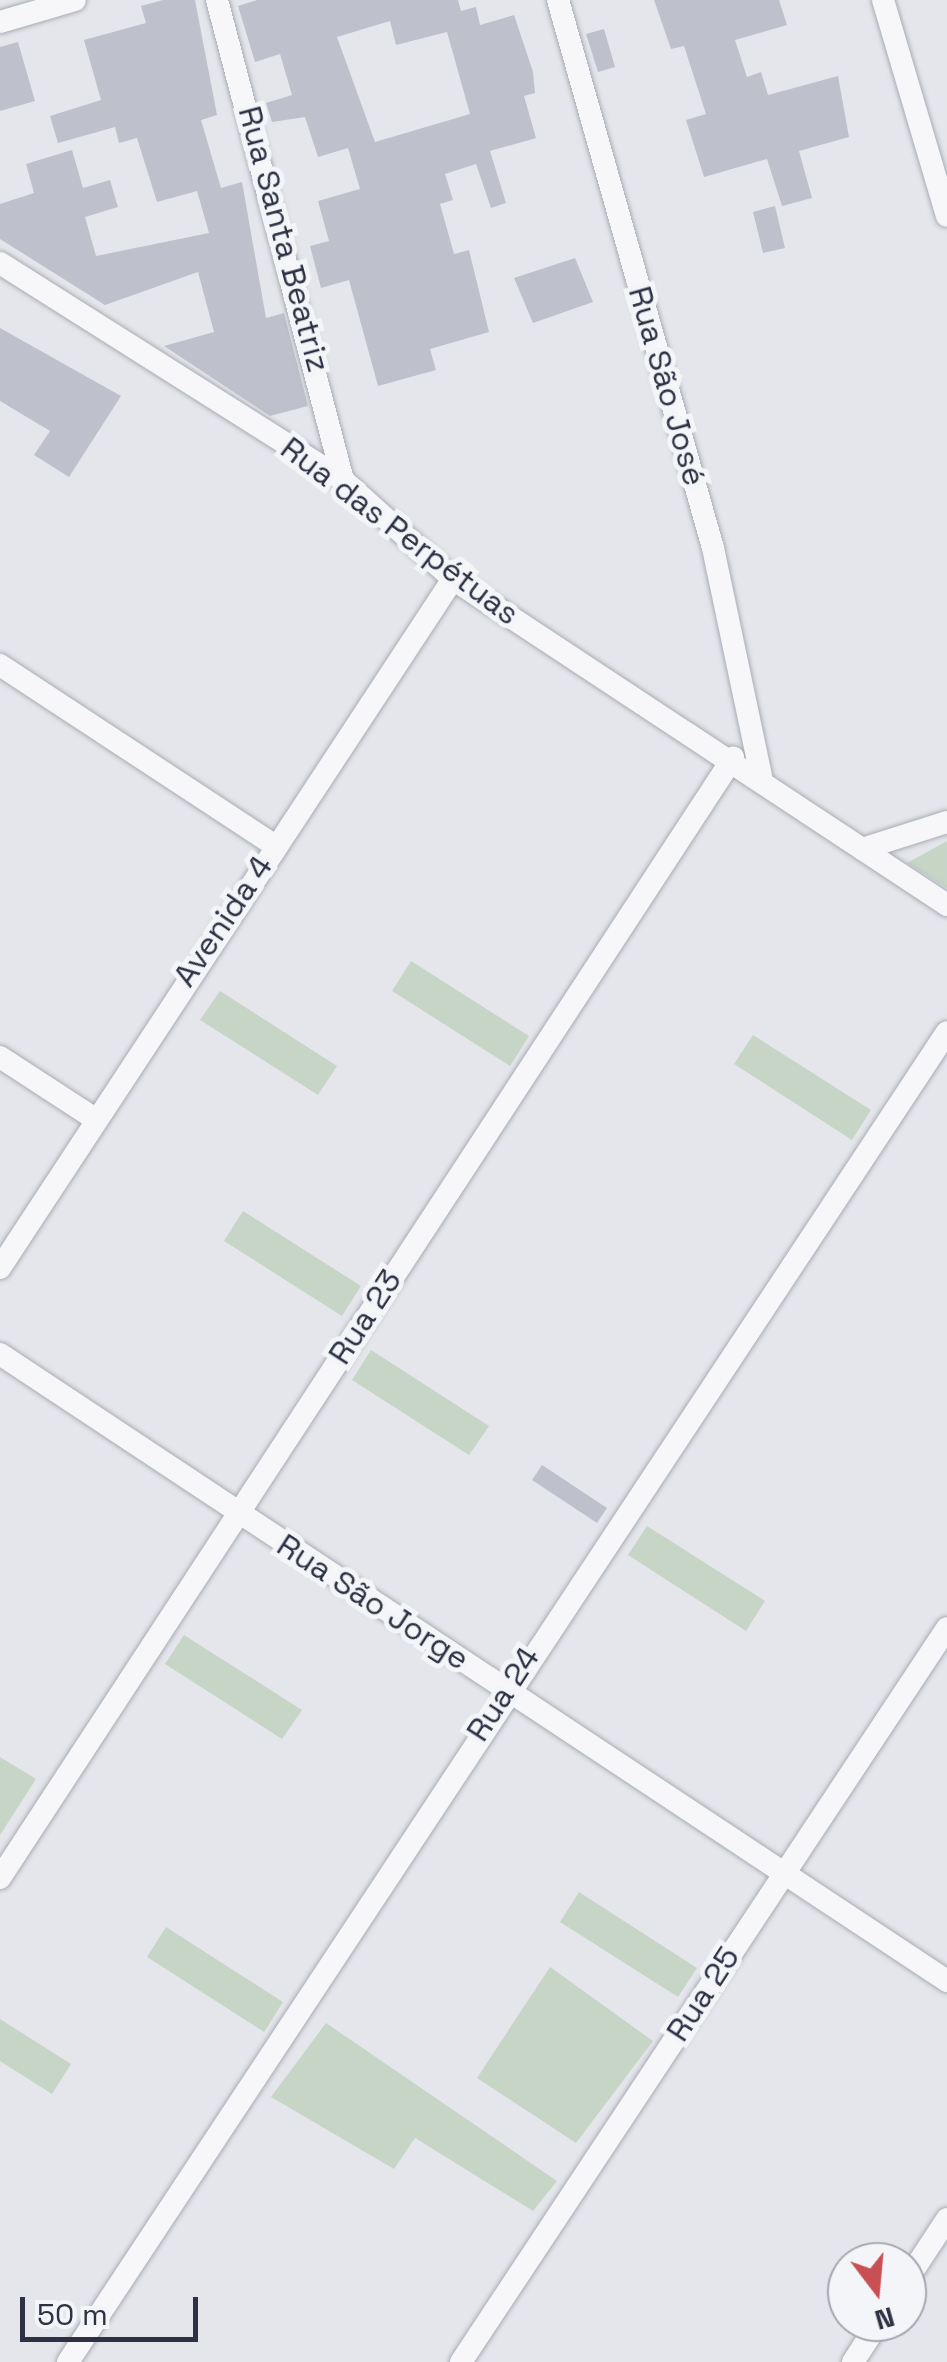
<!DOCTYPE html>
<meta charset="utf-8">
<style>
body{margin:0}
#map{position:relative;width:947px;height:2362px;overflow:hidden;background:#e4e6eb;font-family:"Space Grotesk",sans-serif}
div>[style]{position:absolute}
.green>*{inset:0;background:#c7d5c6}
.building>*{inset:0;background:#bec1cb}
.roads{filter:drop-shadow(0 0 2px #a9acb5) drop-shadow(0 0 2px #a9acb5)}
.minor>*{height:22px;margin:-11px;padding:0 11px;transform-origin:11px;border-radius:11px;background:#f7f7f9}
span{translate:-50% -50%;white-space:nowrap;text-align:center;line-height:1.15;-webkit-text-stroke:10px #f4f5f8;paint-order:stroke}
.street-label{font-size:32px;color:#2c3143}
.north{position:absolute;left:827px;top:2242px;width:100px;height:100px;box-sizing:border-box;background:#f4f5f8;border:2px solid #a4a7b0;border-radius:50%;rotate:164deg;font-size:28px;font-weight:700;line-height:40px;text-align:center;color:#2c3143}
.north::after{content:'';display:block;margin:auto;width:35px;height:45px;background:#c95052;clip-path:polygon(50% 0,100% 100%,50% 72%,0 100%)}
.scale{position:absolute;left:20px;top:2297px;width:178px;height:45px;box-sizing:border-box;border:5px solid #2c3143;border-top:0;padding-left:12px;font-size:30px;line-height:35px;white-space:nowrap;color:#2c3143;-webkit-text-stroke:8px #f4f5f8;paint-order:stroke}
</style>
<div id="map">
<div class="green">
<div style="clip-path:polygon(947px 841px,947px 888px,907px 863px)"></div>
<div style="clip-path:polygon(411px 961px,529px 1036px,510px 1066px,392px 991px)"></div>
<div style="clip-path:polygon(220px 991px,337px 1066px,318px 1095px,200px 1020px)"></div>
<div style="clip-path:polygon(753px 1035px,871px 1110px,852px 1140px,734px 1064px)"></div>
<div style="clip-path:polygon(243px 1211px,361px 1286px,342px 1316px,224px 1241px)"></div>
<div style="clip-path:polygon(371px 1350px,489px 1426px,469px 1455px,352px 1380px)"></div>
<div style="clip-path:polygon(647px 1526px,765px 1601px,746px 1631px,628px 1555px)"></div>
<div style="clip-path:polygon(184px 1635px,302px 1710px,282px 1739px,165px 1664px)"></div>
<div style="clip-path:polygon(0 1757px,36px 1779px,0 1835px)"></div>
<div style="clip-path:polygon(579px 1892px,697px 1968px,678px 1997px,560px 1922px)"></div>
<div style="clip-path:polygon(166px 1927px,283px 2002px,264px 2032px,147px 1957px)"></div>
<div style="clip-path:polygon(550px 1967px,653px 2041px,576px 2143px,477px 2078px)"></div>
<div style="clip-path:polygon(0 2019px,71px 2064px,52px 2094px,0 2061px)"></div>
<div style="clip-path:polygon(326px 2023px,557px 2181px,533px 2211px,415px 2138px,394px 2169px,271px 2097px)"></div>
</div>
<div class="building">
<div style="clip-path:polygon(163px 0,195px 0,217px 115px,201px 120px,221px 188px,242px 182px,266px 318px,284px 313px,308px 406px,270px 416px,164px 346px,214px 332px,198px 272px,105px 305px,0 239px,0 204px,34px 193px,26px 164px,72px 150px,83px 188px,110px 180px,118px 207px,85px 217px,96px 256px,209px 233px,197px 191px,157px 202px,137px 138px,119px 143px,115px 127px,58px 143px,50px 116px,101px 100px,84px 40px,146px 23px,141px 6px)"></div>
<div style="clip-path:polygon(evenodd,257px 0,458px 0,461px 11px,476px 7px,480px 25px,514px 15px,533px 72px,535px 93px,524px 96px,536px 138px,490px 151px,506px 203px,491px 208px,476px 164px,445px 174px,453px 200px,440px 204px,454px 254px,469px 250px,489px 332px,430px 349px,436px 370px,378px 386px,349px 280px,321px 288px,310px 246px,329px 241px,318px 201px,360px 189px,348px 148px,318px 157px,305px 117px,272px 122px,266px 103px,292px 95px,280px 54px,255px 62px,238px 6px,257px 0,390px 21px,396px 45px,447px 32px,470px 114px,375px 142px,337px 37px,390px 21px)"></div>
<div style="clip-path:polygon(654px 0,779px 0,787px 25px,735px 40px,747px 77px,761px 72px,768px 95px,838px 76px,849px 137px,799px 151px,812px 198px,782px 206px,767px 159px,704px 177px,686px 120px,706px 114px,684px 46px,671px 49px)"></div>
<div style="clip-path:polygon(604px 29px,615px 67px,598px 72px,586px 34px)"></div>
<div style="clip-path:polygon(18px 42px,35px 101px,0 111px,0 47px)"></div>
<div style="clip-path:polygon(775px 206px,785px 248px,763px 253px,753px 212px)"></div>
<div style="clip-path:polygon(575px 258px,593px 302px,533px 323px,514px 278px)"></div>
<div style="clip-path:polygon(0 328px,121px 396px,69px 477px,34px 455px,50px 431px,0 401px)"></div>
<div style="clip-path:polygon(542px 1465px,607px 1508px,597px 1523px,532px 1480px)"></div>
</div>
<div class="roads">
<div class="minor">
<div style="left:217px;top:0;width:496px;rotate:75.3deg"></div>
<div style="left:558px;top:0;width:569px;rotate:74.21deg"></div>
<div style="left:713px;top:548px;width:233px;rotate:78.1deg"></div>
<div style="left:883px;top:0;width:225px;rotate:73.5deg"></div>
<div style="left:0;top:22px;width:78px;rotate:-16.3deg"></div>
<div style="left:0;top:263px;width:406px;rotate:32.3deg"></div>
<div style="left:343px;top:480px;width:148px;rotate:42deg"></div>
<div style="left:453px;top:579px;width:592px;rotate:33.42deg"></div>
<div style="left:0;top:665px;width:328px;rotate:33.3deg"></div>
<div style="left:862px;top:849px;width:89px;rotate:-17.6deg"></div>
<div style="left:0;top:1057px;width:110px;rotate:33.1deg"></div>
<div style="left:0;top:1268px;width:825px;rotate:-56.68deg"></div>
<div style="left:0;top:1354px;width:1136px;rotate:33.51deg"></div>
<div style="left:0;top:1878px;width:1339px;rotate:-56.8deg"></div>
<div style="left:907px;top:2280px;width:73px;rotate:-56.7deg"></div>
<div style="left:68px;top:2362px;width:1594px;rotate:-56.54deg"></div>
<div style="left:461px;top:2362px;width:880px;rotate:-56.49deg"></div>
<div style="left:853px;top:2362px;width:48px;rotate:-57deg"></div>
</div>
</div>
<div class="street-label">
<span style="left:284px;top:239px;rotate:75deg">Rua Santa Beatriz</span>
<span style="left:667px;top:386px;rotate:74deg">Rua São José</span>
<span style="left:400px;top:531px;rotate:37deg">Rua das Perpétuas</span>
<span style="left:223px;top:921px;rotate:-56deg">Avenida 4</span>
<span style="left:365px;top:1317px;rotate:-57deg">Rua 23</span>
<span style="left:373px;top:1602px;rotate:33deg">Rua São Jorge</span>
<span style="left:503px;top:1694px;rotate:-57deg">Rua 24</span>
<span style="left:703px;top:1994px;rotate:-57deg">Rua 25</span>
</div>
<div class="north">N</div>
<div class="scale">50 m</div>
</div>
